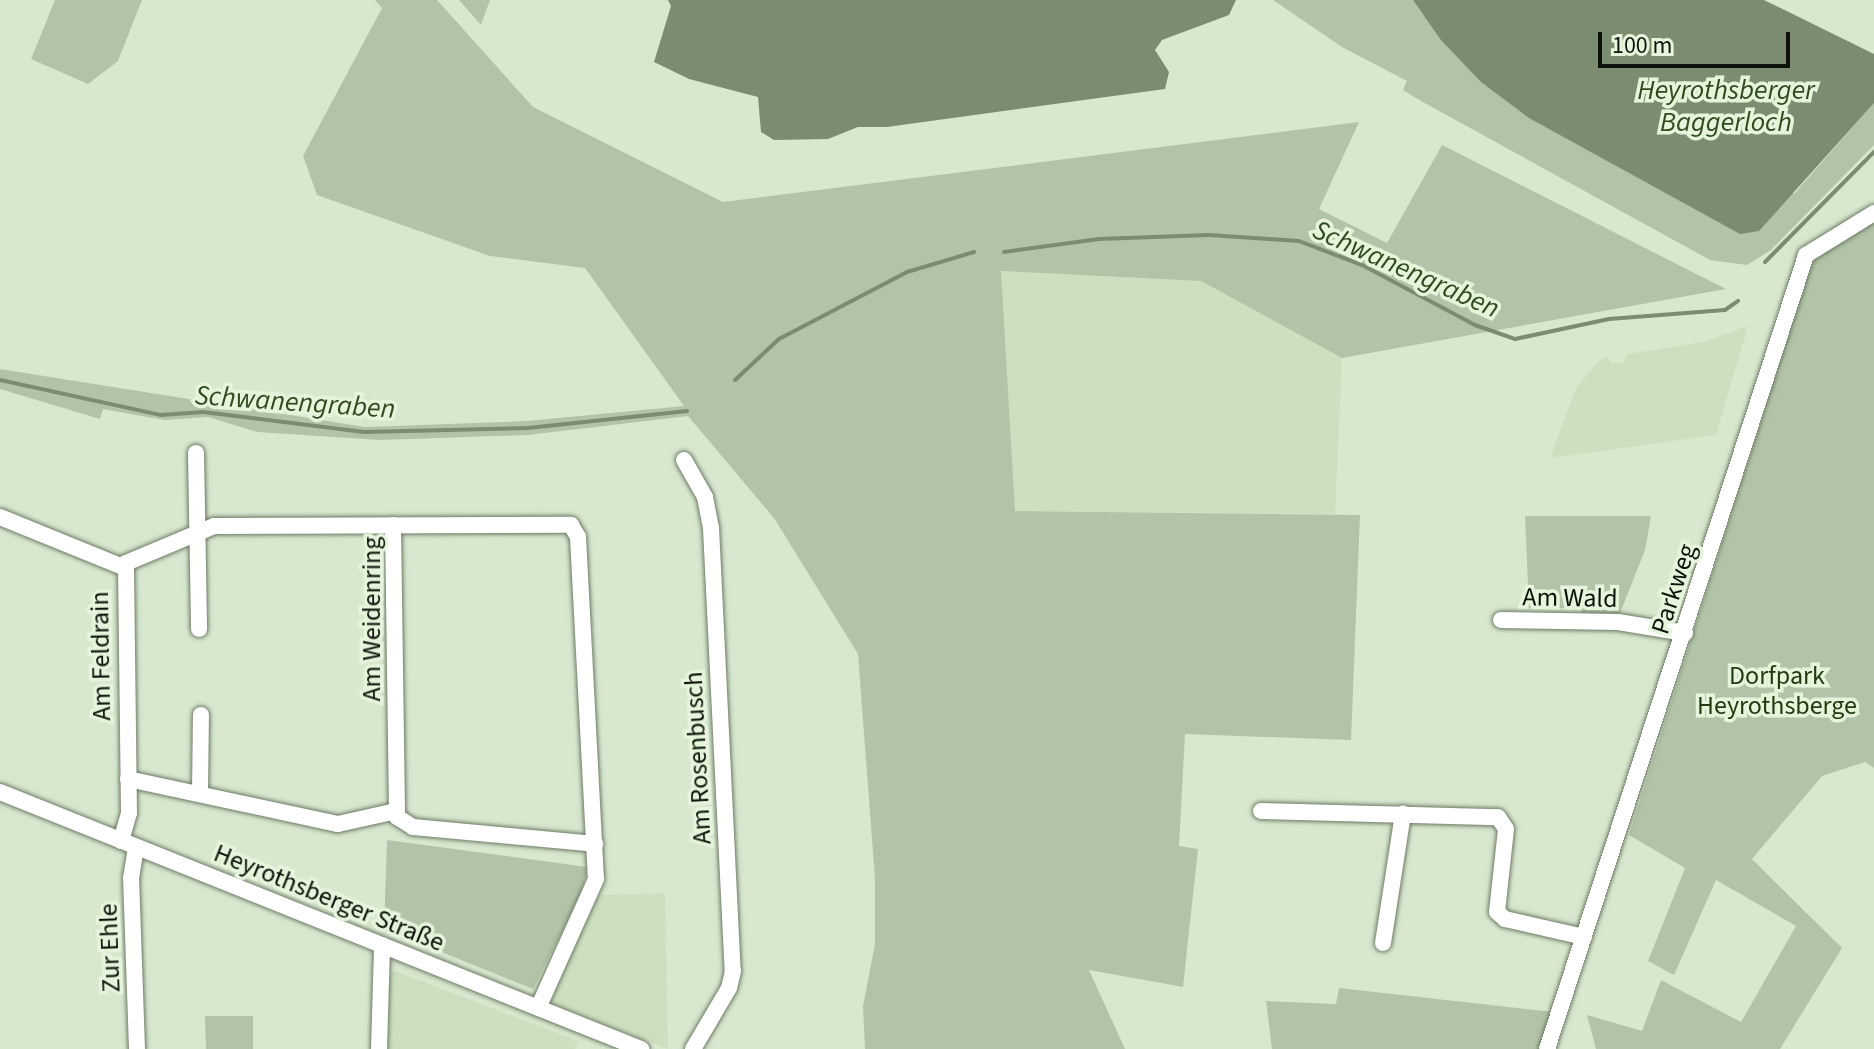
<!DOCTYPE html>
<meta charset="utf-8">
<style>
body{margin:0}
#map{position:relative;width:1874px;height:1049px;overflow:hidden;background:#d8e8cf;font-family:"Source Sans 3",sans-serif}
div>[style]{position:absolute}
.built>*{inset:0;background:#cce0c0}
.green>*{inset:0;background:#b2c4a8}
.water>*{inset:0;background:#7b8c71}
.stream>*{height:4px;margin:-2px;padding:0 2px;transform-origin:2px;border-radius:2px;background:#7b8c71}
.roads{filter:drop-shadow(0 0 2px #6d7b65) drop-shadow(0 0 2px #6d7b65)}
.minor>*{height:16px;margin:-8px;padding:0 8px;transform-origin:8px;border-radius:8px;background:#fff}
span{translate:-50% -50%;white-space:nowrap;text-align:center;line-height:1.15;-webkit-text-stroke:7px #e5f5dc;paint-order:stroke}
.street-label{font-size:26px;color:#0d120a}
.park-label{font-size:26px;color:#233b10}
.water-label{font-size:28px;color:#314a1f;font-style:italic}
.scale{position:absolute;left:1598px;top:32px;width:192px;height:36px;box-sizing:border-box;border:4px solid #0d120a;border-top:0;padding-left:10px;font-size:24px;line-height:28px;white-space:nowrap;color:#0d120a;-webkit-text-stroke:6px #e5f5dc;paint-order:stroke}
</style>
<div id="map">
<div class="built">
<div style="clip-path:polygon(1000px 271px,1201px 281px,1342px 358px,1335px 514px,1015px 511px)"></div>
<div style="clip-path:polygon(1748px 326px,1716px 435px,1550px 458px,1577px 386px,1599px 361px,1608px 356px,1611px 363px,1623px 363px,1627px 354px,1703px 342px)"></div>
<div style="clip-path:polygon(665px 893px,668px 1049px,551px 1003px,562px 966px,599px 895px)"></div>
<div style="clip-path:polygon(395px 971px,578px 1041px,575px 1049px,388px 1049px,386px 978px)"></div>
</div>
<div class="green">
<div style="clip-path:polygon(55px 0,142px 0,118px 61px,88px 84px,31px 59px)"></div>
<div style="clip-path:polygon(375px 0,437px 0,533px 107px,723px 202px,1359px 122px,1319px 209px,1387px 243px,1442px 145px,1726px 289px,1342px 358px,1201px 281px,1001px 271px,1015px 511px,1360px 515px,1351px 740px,1185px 734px,1179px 846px,1198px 849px,1183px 987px,1089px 970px,1125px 1049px,865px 1049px,863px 1006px,875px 944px,875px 879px,858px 654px,774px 518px,688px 416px,528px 435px,380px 440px,257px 432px,208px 417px,164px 420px,103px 409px,100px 419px,0 389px,0 369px,365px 427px,527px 421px,684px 406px,585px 268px,490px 256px,317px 195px,303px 156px,382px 8px)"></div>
<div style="clip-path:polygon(459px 0,490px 0,481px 25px)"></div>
<div style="clip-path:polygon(1273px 0,1413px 0,1440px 39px,1794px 194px,1874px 103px,1874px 145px,1771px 250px,1747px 265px,1710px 260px,1421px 101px,1403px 90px,1407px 81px,1342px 47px)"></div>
<div style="clip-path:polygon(1874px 222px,1874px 768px,1865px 762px,1822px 776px,1752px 859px,1842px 948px,1780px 1049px,1596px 1049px,1587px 1015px,1642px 1031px,1661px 980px,1741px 1022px,1796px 926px,1716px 880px,1674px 975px,1648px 961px,1685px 868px,1629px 835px,1813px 258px)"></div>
<div style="clip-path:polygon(1525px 516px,1651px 516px,1645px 550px,1619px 616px,1581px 616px,1581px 608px,1529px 608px)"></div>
<div style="clip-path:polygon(387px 840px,587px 867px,582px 892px,533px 989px,384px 929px)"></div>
<div style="clip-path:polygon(1339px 988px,1553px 1012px,1540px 1049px,1272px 1049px,1266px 1001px,1336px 1004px)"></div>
<div style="clip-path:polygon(205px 1016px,253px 1016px,253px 1049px,206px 1049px)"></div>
</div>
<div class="water">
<div style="clip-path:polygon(668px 0,1236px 0,1229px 15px,1162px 40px,1155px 50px,1169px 72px,1165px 89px,887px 127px,858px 127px,828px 139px,774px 140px,761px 132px,758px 97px,689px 79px,654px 62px,671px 6px)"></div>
<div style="clip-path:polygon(1413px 0,1764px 0,1874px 54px,1874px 103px,1759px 231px,1740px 234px,1529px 118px,1481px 82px,1440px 39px)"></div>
</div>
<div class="stream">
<div style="left:1004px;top:252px;width:96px;rotate:-7.8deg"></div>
<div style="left:1099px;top:239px;width:110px;rotate:-2.1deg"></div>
<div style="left:1209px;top:235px;width:90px;rotate:3.8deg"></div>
<div style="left:1299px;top:241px;width:67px;rotate:20.9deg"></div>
<div style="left:1362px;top:265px;width:128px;rotate:28deg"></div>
<div style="left:1475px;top:325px;width:42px;rotate:19.3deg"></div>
<div style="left:1515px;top:339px;width:96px;rotate:-12deg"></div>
<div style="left:1609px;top:319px;width:116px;rotate:-4.4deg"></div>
<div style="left:1725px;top:310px;width:16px;rotate:-35deg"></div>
<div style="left:1765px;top:262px;width:155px;rotate:-45.3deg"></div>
<div style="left:0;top:380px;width:165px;rotate:12.3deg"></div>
<div style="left:161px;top:415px;width:42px;rotate:-4.1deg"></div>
<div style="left:203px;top:412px;width:162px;rotate:7.1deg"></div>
<div style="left:364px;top:432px;width:164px;rotate:-1.4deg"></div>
<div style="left:528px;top:428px;width:160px;rotate:-6.1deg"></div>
<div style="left:735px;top:380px;width:60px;rotate:-43deg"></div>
<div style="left:779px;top:339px;width:144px;rotate:-27.6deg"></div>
<div style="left:907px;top:272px;width:70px;rotate:-16.6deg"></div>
</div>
<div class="roads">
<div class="minor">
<div style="left:196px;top:453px;width:176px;rotate:89deg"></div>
<div style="left:684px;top:460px;width:43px;rotate:60.4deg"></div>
<div style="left:705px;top:497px;width:32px;rotate:79deg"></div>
<div style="left:711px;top:528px;width:444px;rotate:87.2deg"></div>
<div style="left:733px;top:971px;width:17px;rotate:103deg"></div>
<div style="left:729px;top:988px;width:71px;rotate:120.5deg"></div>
<div style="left:0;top:517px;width:133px;rotate:22.1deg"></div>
<div style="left:393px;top:525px;width:292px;rotate:89.2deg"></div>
<div style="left:397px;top:817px;width:19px;rotate:32deg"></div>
<div style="left:413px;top:827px;width:183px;rotate:5.3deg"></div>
<div style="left:1501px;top:620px;width:117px;rotate:1deg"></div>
<div style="left:1618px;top:622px;width:68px;rotate:9.3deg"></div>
<div style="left:128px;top:779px;width:215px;rotate:12.1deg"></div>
<div style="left:338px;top:824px;width:59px;rotate:-12.6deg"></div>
<div style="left:0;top:792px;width:691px;rotate:21.85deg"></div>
<div style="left:200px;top:793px;width:78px;rotate:-89.3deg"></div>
<div style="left:1261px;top:811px;width:237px;rotate:1.5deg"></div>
<div style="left:1498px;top:817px;width:14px;rotate:56deg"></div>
<div style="left:1506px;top:829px;width:83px;rotate:96.2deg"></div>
<div style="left:1497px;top:912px;width:11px;rotate:41deg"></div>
<div style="left:1505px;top:919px;width:81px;rotate:12.8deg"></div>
<div style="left:121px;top:841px;width:29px;rotate:-74deg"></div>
<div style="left:129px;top:813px;width:250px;rotate:-90.7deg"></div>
<div style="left:126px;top:563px;width:95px;rotate:-22.8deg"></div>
<div style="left:214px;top:526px;width:357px;rotate:-0.2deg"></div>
<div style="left:571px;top:525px;width:14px;rotate:60deg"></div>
<div style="left:578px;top:537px;width:342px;rotate:87deg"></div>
<div style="left:596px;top:879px;width:141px;rotate:114.2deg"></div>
<div style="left:136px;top:847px;width:30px;rotate:99deg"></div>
<div style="left:131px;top:877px;width:172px;rotate:88deg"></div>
<div style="left:1383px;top:943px;width:131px;rotate:-81.2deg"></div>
<div style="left:379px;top:1049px;width:104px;rotate:-88.3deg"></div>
<div style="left:1547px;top:1049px;width:835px;rotate:-71.93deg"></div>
<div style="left:1806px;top:255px;width:80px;rotate:-31.7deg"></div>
</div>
</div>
<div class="street-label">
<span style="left:1674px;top:589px;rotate:-72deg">Parkweg</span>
<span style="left:1570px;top:598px;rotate:1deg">Am Wald</span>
<span style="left:372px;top:619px;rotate:-90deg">Am Weidenring</span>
<span style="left:101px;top:656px;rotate:-91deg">Am Feldrain</span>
<span style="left:698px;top:758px;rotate:-93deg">Am Rosenbusch</span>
<span style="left:329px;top:898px;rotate:22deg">Heyrothsberger Straße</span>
<span style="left:110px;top:948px;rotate:-92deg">Zur Ehle</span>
</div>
<div class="park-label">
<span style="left:1777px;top:691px">Dorfpark<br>Heyrothsberge</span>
</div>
<div class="water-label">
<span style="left:1726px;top:106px">Heyrothsberger<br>Baggerloch</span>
<span style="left:1406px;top:269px;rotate:24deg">Schwanengraben</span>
<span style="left:295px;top:402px;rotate:4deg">Schwanengraben</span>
</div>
<div class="scale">100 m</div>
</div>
